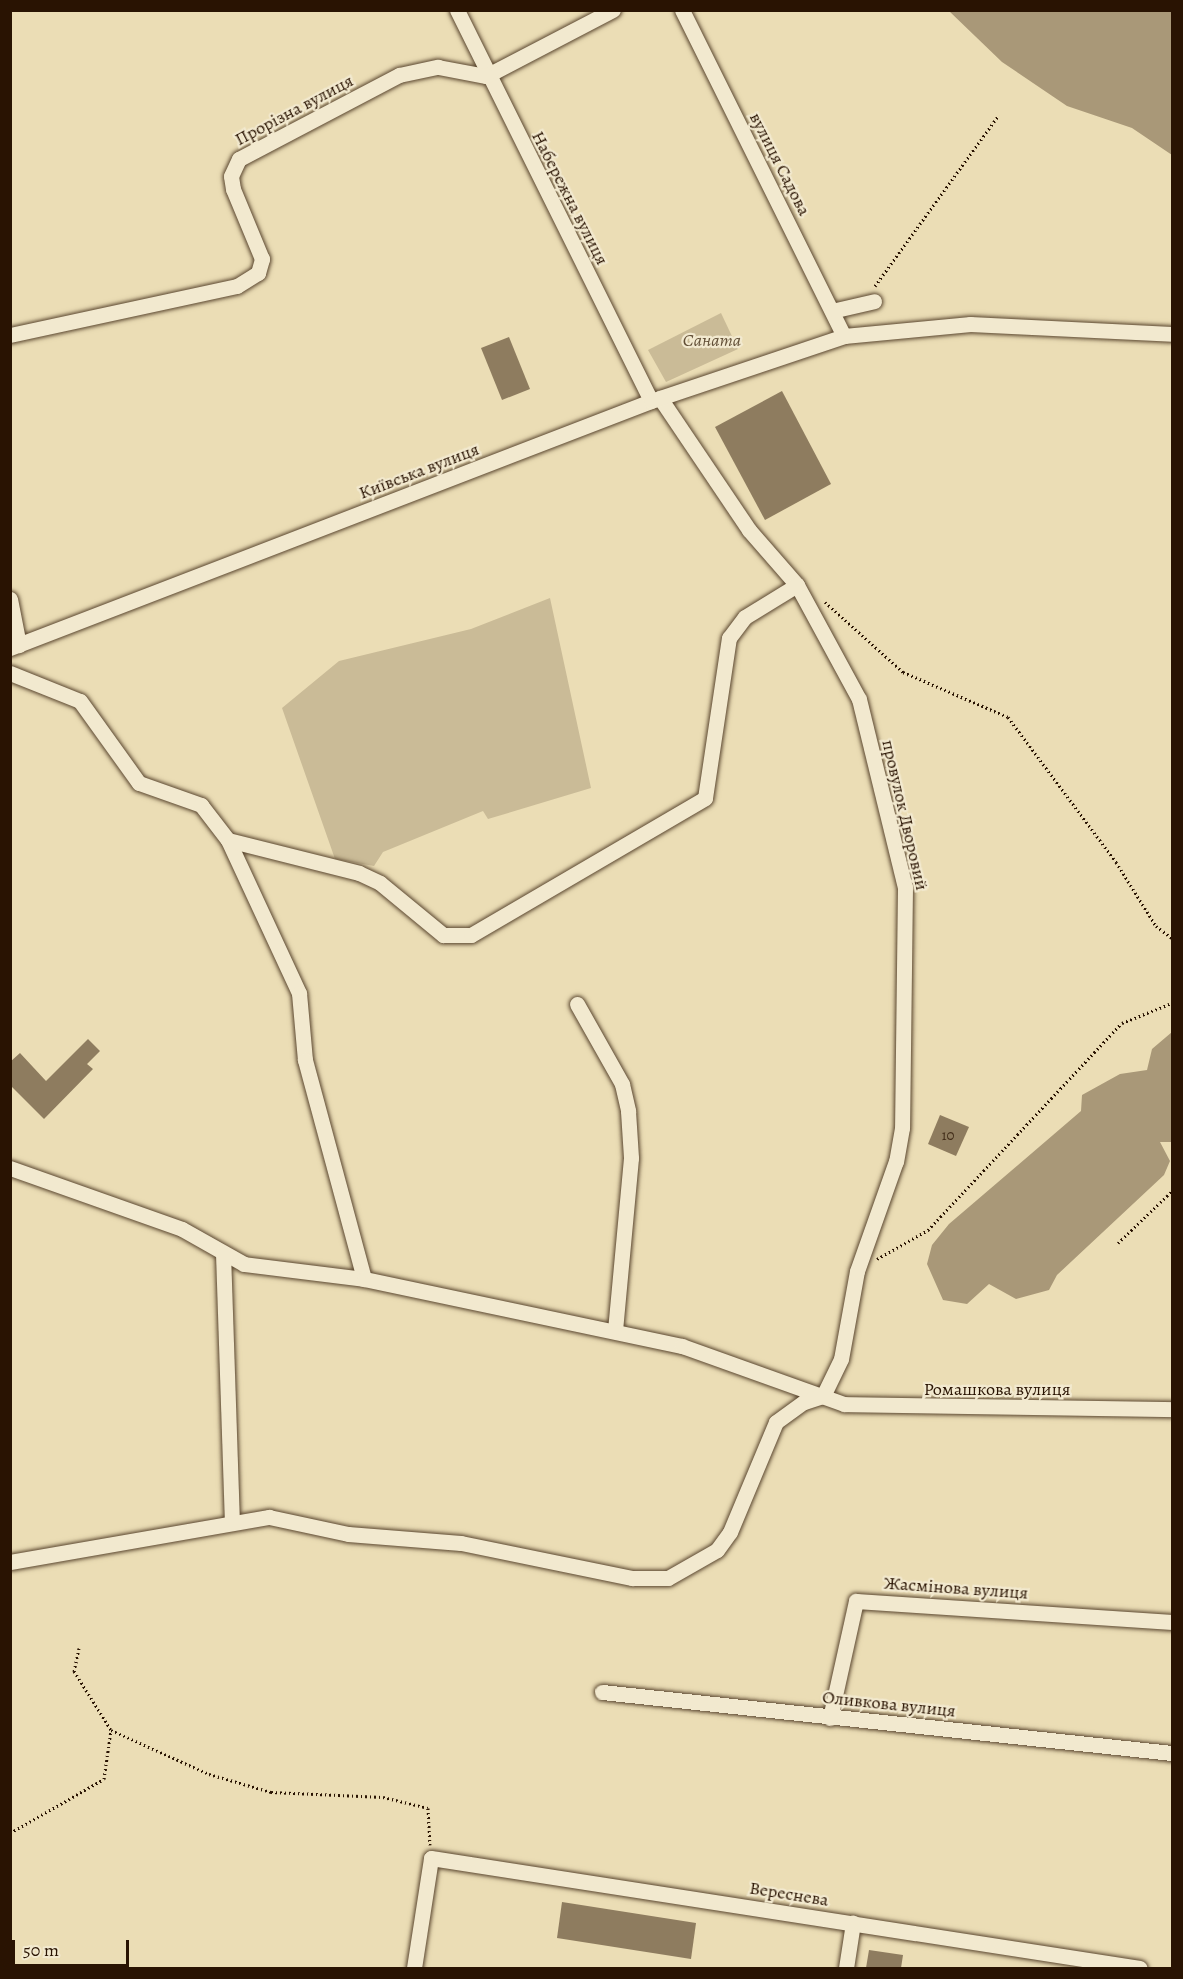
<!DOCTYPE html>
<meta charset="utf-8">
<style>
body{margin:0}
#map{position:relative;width:1183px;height:1979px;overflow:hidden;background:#ebddb5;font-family:Alegreya,serif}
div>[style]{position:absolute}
.green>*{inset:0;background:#cabb97}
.water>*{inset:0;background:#a99878}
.building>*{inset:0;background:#8e7c5f}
.path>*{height:3px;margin-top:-1.5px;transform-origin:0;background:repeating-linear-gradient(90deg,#291302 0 1.5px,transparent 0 4.5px)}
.roads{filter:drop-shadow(0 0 2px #5a462f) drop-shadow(0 0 2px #5a462f)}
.minor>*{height:15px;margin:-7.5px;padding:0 7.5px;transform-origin:7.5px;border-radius:7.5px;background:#f2e9cf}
span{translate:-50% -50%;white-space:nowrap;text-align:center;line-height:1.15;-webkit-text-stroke:4.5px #f2e9cf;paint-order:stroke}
.number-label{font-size:15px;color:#422d19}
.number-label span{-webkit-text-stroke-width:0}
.street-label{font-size:18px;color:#291302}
.park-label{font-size:18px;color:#614e36;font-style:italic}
.frame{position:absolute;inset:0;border:12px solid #291302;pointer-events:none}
.scale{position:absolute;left:12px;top:1940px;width:117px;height:27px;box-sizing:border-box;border:3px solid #291302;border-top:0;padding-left:8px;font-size:18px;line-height:21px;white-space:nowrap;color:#291302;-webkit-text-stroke:4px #f2e9cf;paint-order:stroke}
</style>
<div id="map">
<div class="green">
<div style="clip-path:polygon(721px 313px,738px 349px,666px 382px,648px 350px)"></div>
<div style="clip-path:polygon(550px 598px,591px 788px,488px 819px,483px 811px,383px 852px,374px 866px,335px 859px,282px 708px,339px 661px,471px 629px)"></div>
</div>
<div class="water">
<div style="clip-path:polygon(949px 11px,1172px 11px,1172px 155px,1132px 128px,1067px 106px,1002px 62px)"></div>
<div style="clip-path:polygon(1172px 1032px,1172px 1142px,1160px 1142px,1170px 1161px,1164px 1175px,1057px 1275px,1049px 1290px,1016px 1299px,989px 1284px,967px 1304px,943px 1300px,927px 1264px,932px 1245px,949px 1224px,1081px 1111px,1082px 1095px,1120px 1074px,1147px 1070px,1152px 1049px)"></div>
</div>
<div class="building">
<div style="clip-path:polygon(509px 337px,530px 389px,502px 400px,481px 348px)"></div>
<div style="clip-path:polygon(782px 391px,831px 484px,765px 520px,715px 427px)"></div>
<div style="clip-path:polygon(88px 1039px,100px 1051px,87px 1064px,93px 1069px,44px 1119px,10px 1085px,10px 1062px,20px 1053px,46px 1081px)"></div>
<div style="clip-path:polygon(940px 1115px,969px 1127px,956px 1156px,928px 1144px)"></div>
<div style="clip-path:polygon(562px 1902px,696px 1923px,691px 1959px,557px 1938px)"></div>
<div style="clip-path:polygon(869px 1950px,903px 1955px,901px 1968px,866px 1968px)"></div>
</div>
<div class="path">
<div style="left:875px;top:286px;width:211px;rotate:-54.1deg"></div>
<div style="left:825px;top:602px;width:105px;rotate:41.9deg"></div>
<div style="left:903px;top:672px;width:114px;rotate:23.2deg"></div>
<div style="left:1008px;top:717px;width:181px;rotate:53.3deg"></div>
<div style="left:1116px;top:862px;width:75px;rotate:58deg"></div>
<div style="left:1156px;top:926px;width:20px;rotate:37deg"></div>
<div style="left:1118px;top:1243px;width:75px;rotate:-43.9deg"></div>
<div style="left:877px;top:1259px;width:59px;rotate:-29.6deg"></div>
<div style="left:928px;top:1230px;width:284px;rotate:-46.9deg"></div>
<div style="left:1122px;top:1023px;width:54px;rotate:-21.8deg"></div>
<div style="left:79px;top:1648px;width:24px;rotate:102deg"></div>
<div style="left:74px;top:1671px;width:70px;rotate:57.9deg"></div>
<div style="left:111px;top:1730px;width:107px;rotate:24.2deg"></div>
<div style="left:209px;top:1774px;width:65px;rotate:16.2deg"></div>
<div style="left:271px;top:1792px;width:112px;rotate:2.6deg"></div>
<div style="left:383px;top:1797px;width:46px;rotate:13.7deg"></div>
<div style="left:428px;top:1808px;width:37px;rotate:87deg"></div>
<div style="left:10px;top:1833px;width:108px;rotate:-29.9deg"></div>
<div style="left:104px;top:1779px;width:49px;rotate:-81.9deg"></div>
</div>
<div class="roads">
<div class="minor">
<div style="left:457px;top:10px;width:436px;rotate:63.6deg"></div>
<div style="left:682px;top:10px;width:364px;rotate:63.6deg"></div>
<div style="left:486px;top:76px;width:143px;rotate:-27.5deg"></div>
<div style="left:836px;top:310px;width:39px;rotate:-13deg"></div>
<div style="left:10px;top:335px;width:232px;rotate:-12.2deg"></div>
<div style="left:237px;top:286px;width:25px;rotate:-32deg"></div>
<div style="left:258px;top:273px;width:15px;rotate:-74deg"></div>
<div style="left:262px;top:259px;width:76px;rotate:-112.5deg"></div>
<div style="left:233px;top:189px;width:13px;rotate:-99deg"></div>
<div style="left:231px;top:176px;width:19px;rotate:-65deg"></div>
<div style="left:239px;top:159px;width:181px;rotate:-27.7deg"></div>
<div style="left:399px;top:75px;width:40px;rotate:-12deg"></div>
<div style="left:438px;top:67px;width:49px;rotate:10.6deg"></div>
<div style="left:660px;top:398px;width:159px;rotate:56deg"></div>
<div style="left:749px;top:530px;width:73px;rotate:48.9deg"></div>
<div style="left:797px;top:585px;width:130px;rotate:61.5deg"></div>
<div style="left:859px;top:699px;width:194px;rotate:76.3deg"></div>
<div style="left:905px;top:887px;width:241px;rotate:90.7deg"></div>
<div style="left:902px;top:1128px;width:34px;rotate:100deg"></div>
<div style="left:896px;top:1161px;width:117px;rotate:109.5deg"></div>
<div style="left:857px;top:1271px;width:89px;rotate:100.3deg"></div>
<div style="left:841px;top:1359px;width:41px;rotate:115.9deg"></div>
<div style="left:10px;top:599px;width:47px;rotate:78.9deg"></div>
<div style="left:10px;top:648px;width:687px;rotate:-21.07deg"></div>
<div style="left:651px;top:401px;width:204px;rotate:-18.6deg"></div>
<div style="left:844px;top:336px;width:127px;rotate:-5.4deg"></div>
<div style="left:970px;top:324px;width:202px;rotate:2.8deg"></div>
<div style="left:10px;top:673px;width:75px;rotate:21.8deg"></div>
<div style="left:80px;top:701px;width:101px;rotate:54.3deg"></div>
<div style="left:139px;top:783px;width:66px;rotate:19.5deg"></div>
<div style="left:201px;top:805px;width:44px;rotate:52.4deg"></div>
<div style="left:228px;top:840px;width:169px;rotate:65.1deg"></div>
<div style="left:299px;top:993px;width:67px;rotate:84.9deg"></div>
<div style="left:305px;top:1060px;width:227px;rotate:74.9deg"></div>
<div style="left:228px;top:840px;width:135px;rotate:14.1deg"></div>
<div style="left:359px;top:873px;width:23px;rotate:25deg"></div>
<div style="left:380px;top:883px;width:82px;rotate:39.5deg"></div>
<div style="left:443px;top:935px;width:28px"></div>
<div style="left:471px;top:935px;width:271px;rotate:-30.3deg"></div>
<div style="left:705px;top:798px;width:162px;rotate:-81.5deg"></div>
<div style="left:729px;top:638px;width:26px;rotate:-53deg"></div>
<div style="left:745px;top:617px;width:61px;rotate:-31.6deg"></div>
<div style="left:577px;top:1004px;width:92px;rotate:60.6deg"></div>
<div style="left:622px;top:1084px;width:28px;rotate:77deg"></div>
<div style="left:628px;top:1111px;width:47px;rotate:86.3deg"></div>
<div style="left:631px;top:1158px;width:173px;rotate:95.3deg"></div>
<div style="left:10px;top:1168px;width:182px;rotate:19.5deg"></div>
<div style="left:182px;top:1229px;width:71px;rotate:29.4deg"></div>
<div style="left:244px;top:1264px;width:121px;rotate:7.1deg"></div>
<div style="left:364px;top:1279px;width:325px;rotate:11.9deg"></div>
<div style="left:682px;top:1346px;width:172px;rotate:19.7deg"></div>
<div style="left:844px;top:1404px;width:328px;rotate:0.9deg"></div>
<div style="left:223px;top:1253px;width:267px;rotate:88.1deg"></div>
<div style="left:10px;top:1562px;width:263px;rotate:-9.9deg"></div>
<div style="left:269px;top:1517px;width:81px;rotate:12.1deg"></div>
<div style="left:348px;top:1534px;width:113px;rotate:4.6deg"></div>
<div style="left:461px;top:1543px;width:175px;rotate:11.6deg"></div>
<div style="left:632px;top:1578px;width:36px"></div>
<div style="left:668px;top:1578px;width:56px;rotate:-29.7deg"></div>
<div style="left:717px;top:1550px;width:22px;rotate:-54deg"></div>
<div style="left:730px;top:1532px;width:119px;rotate:-67.3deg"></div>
<div style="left:776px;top:1422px;width:34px;rotate:-36deg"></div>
<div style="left:804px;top:1402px;width:20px;rotate:-18deg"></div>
<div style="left:602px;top:1692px;width:573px;rotate:6.11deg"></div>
<div style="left:830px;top:1718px;width:120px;rotate:-77.5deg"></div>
<div style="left:856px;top:1601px;width:317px;rotate:3.8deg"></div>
<div style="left:414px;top:1968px;width:111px;rotate:-81.2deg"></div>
<div style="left:431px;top:1858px;width:717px;rotate:8.82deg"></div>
<div style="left:846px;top:1968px;width:46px;rotate:-81.2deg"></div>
</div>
</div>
<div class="number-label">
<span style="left:948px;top:1136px">10</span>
</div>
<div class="street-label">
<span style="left:294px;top:110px;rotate:-28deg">Прорізна вулиця</span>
<span style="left:780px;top:164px;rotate:63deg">вулиця Садова</span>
<span style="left:570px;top:198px;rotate:63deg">Набережна вулиця</span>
<span style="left:419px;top:471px;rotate:-21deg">Київська вулиця</span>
<span style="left:905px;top:815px;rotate:77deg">провулок Дворовий</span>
<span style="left:997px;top:1389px">Ромашкова вулиця</span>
<span style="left:956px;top:1588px;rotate:4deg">Жасмінова вулиця</span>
<span style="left:889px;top:1704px;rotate:6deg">Оливкова вулиця</span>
<span style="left:789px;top:1894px;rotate:9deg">Вереснева</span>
</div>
<div class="park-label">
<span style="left:712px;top:340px">Саната</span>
</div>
<div class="frame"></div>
<div class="scale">50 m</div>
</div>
